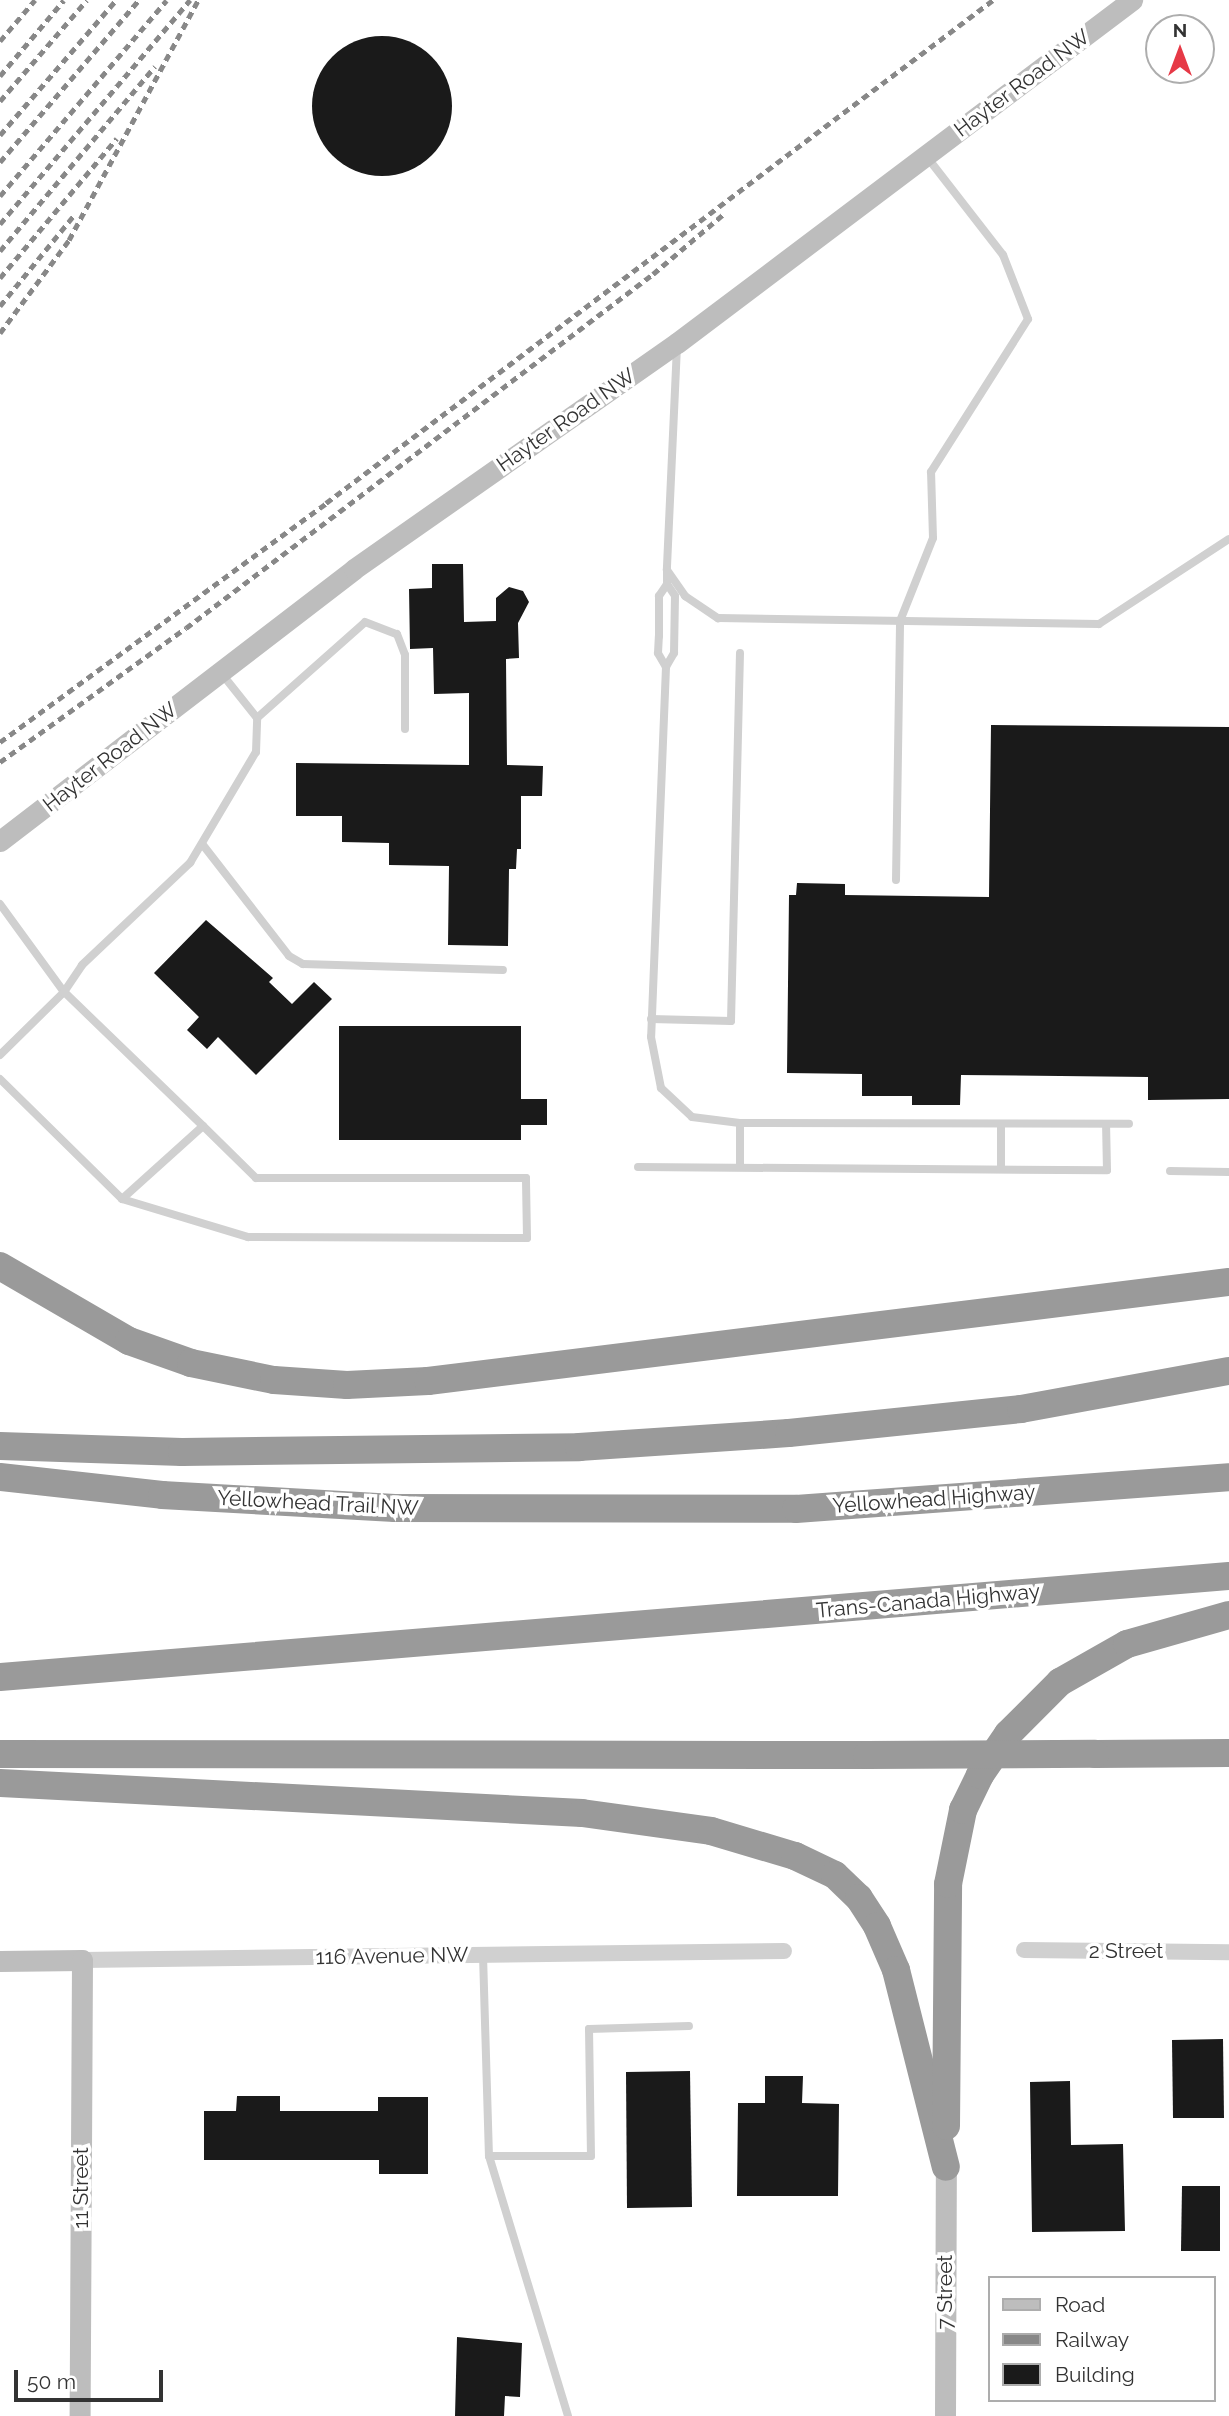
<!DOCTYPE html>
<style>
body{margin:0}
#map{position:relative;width:1229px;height:2416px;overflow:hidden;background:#fff;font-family:Raleway,sans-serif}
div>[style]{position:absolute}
.building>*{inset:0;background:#1a1a1a}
.round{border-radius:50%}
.lane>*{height:8px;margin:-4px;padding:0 4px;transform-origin:4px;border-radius:4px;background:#d0d0d0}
.street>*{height:16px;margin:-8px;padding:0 8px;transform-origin:8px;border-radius:8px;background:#d0d0d0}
.secondary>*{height:21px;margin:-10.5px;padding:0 10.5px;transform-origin:10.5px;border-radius:10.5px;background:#bdbdbd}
.highway>*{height:28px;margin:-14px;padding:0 14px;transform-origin:14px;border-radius:14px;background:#9a9a9a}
.rail>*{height:5px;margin-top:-2.5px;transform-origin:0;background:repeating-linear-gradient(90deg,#888 0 7px,transparent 0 12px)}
.highway-bridge>*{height:28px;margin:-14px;padding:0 14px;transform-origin:14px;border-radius:14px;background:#9a9a9a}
span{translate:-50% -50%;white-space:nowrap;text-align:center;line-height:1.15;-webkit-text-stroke:7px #fff;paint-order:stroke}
.street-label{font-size:21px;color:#333}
.legend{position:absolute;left:988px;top:2276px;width:228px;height:126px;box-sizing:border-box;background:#fff;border:2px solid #adadad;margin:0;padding:9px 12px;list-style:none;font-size:21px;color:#333}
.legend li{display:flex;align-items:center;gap:14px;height:35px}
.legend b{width:35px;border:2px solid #adadad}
.north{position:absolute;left:1145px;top:14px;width:70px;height:70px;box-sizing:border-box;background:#fff;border:2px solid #adadad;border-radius:50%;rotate:0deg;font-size:19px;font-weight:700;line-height:28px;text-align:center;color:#333}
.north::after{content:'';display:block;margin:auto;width:24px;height:32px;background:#e63946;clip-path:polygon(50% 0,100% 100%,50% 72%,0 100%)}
.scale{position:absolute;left:14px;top:2370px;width:149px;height:32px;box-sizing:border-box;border:4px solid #333;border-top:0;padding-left:9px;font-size:21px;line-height:24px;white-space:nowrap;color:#333;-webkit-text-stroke:5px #fff;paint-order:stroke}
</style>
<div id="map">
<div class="building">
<div class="round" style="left:312px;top:36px;width:140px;height:140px"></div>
<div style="clip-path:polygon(432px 564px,463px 564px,464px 622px,496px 621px,496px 598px,509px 587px,523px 591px,529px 602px,518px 623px,519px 658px,506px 659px,507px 765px,543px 766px,542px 796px,521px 796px,521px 849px,517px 849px,516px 869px,509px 869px,508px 946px,448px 945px,449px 866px,389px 865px,389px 843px,342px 842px,342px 816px,296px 816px,296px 763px,469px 765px,469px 693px,434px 694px,433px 648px,410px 649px,409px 589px,432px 588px)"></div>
<div style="clip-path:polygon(991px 725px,1229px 727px,1229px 1099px,1148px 1100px,1148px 1077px,961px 1075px,960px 1105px,912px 1105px,912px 1096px,862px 1096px,862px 1074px,787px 1073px,789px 895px,796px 895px,797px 883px,845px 884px,845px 895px,989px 897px)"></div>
<div style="clip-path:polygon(206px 920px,273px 978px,269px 982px,292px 1004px,314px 982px,332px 999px,256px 1075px,218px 1037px,207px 1049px,187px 1030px,199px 1017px,154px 973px)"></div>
<div style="clip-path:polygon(339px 1026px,521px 1026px,521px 1099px,547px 1099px,547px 1125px,521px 1125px,521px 1140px,339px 1140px)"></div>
<div style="clip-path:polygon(1223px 2039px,1224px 2118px,1173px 2118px,1172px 2040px)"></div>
<div style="clip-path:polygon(690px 2071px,692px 2207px,627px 2208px,626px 2072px)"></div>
<div style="clip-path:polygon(765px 2076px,803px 2076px,802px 2103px,839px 2104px,838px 2196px,737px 2196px,738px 2103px,765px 2103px)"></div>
<div style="clip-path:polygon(1070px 2081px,1071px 2145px,1123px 2144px,1125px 2231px,1032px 2232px,1030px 2082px)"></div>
<div style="clip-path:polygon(237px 2096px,280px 2096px,280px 2111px,378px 2111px,378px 2097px,428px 2097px,428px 2174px,379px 2174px,379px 2160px,204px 2160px,204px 2111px,236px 2111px)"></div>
<div style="clip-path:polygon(1182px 2186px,1220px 2186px,1220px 2251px,1181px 2251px)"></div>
<div style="clip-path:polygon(457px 2337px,522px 2343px,520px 2397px,505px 2396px,504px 2416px,455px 2416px)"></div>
</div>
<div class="lane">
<div style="left:677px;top:346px;width:224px;rotate:92.6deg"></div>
<div style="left:667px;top:570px;width:32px;rotate:55deg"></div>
<div style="left:685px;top:596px;width:40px;rotate:34deg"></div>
<div style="left:718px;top:618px;width:381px;rotate:0.9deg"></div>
<div style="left:1099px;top:624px;width:155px;rotate:-33.2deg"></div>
<div style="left:667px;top:570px;width:14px;rotate:90deg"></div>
<div style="left:667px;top:584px;width:14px;rotate:56deg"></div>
<div style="left:675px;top:596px;width:57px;rotate:91deg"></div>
<div style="left:674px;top:653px;width:16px;rotate:120deg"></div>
<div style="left:666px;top:667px;width:370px;rotate:92.3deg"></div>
<div style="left:651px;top:1037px;width:52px;rotate:78.9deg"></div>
<div style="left:661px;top:1088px;width:42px;rotate:43.1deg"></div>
<div style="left:692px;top:1117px;width:48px;rotate:7.1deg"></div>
<div style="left:740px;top:1123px;width:389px;rotate:0.1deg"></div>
<div style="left:666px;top:667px;width:16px;rotate:-120deg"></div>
<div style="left:658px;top:653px;width:17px;rotate:-87deg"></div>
<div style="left:659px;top:636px;width:40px;rotate:-90deg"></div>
<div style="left:659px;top:596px;width:14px;rotate:-56deg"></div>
<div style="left:222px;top:674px;width:56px;rotate:51.5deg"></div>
<div style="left:203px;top:845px;width:140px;rotate:52.2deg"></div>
<div style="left:289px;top:956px;width:16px;rotate:30deg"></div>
<div style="left:303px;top:964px;width:200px;rotate:1.7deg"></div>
<div style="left:896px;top:880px;width:259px;rotate:-89.1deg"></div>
<div style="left:900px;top:621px;width:89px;rotate:-68.3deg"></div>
<div style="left:933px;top:538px;width:66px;rotate:-91.7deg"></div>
<div style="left:931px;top:472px;width:181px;rotate:-57.6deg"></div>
<div style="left:1028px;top:319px;width:69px;rotate:-111.3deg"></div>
<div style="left:1003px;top:255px;width:124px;rotate:-127.8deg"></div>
<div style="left:0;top:904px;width:109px;rotate:54deg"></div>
<div style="left:64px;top:992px;width:90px;rotate:135.5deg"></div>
<div style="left:651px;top:1019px;width:80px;rotate:1.4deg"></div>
<div style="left:731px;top:1021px;width:368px;rotate:-88.6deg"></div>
<div style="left:0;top:1079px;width:171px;rotate:44.5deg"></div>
<div style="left:740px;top:1123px;width:44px;rotate:90deg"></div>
<div style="left:1001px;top:1124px;width:45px;rotate:90deg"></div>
<div style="left:203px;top:1126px;width:109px;rotate:138deg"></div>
<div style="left:122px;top:1199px;width:132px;rotate:16.8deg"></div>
<div style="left:248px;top:1237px;width:279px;rotate:0.2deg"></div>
<div style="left:527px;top:1238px;width:60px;rotate:-91deg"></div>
<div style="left:526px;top:1178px;width:270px;rotate:180deg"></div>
<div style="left:256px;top:1178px;width:74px;rotate:-135.5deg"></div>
<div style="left:203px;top:1126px;width:193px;rotate:-136deg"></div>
<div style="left:64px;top:992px;width:32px;rotate:-56deg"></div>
<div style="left:82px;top:965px;width:149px;rotate:-43.4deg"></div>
<div style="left:190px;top:863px;width:129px;rotate:-59.3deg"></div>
<div style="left:256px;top:752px;width:34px;rotate:-88deg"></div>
<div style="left:257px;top:718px;width:144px;rotate:-41.6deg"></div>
<div style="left:365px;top:622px;width:34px;rotate:21deg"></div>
<div style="left:397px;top:634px;width:22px;rotate:69deg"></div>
<div style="left:405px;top:655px;width:74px;rotate:90deg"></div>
<div style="left:638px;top:1167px;width:469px;rotate:0.4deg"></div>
<div style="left:1107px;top:1170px;width:46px;rotate:-91.2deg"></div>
<div style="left:1170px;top:1171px;width:59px;rotate:1deg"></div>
<div style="left:483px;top:1955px;width:201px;rotate:88.3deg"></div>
<div style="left:489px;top:2156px;width:272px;rotate:73.1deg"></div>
<div style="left:489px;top:2156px;width:102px"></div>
<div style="left:591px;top:2156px;width:127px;rotate:-90.9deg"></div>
<div style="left:589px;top:2029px;width:100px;rotate:-1.7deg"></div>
</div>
<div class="street">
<div style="left:1024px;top:1950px;width:205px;rotate:0.6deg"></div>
<div style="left:82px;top:1960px;width:702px;rotate:-0.73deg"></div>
</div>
<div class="secondary">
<div style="left:0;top:841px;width:446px;rotate:-37.5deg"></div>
<div style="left:354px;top:569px;width:394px;rotate:-35deg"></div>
<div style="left:677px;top:343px;width:570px;rotate:-37.01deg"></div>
<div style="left:0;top:1961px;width:82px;rotate:-0.7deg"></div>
<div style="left:82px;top:1960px;width:456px;rotate:90.3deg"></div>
<div style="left:945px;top:2416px;width:249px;rotate:-89.8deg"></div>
</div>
<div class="highway">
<div style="left:0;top:1266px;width:149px;rotate:30.2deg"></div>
<div style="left:129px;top:1341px;width:66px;rotate:19.5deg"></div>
<div style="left:191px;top:1363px;width:85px;rotate:11.6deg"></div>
<div style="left:274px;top:1380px;width:73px;rotate:3.9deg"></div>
<div style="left:347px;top:1385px;width:81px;rotate:-2.8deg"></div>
<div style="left:428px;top:1381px;width:807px;rotate:-7.05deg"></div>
<div style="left:0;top:1446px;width:182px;rotate:1.9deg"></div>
<div style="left:182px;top:1452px;width:397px;rotate:-0.7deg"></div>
<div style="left:579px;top:1447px;width:210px;rotate:-3.8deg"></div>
<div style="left:789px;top:1433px;width:233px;rotate:-5.9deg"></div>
<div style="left:1021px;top:1409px;width:211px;rotate:-10.4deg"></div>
<div style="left:0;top:1477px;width:163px;rotate:6.3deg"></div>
<div style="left:162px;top:1495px;width:233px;rotate:3.2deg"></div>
<div style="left:395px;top:1508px;width:401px;rotate:0.1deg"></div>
<div style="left:796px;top:1509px;width:434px;rotate:-4.2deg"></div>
<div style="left:0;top:1677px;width:1233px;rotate:-4.7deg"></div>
<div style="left:0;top:1754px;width:867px;rotate:0.07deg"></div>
<div style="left:1095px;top:1754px;width:134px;rotate:-0.4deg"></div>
<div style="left:0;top:1783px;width:583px;rotate:2.95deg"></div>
<div style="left:582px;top:1813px;width:130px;rotate:7.9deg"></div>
<div style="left:711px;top:1831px;width:88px;rotate:16.6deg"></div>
<div style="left:795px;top:1856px;width:44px;rotate:25.4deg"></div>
<div style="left:835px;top:1875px;width:33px;rotate:44deg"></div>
<div style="left:859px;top:1898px;width:33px;rotate:57deg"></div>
<div style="left:877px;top:1926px;width:48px;rotate:66.6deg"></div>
<div style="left:896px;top:1970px;width:203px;rotate:75.8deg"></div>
<div style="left:946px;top:2126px;width:242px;rotate:-89.5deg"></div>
<div style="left:948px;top:1884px;width:76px;rotate:-78.5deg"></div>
<div style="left:963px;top:1810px;width:39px;rotate:-64deg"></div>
<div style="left:980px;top:1775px;width:50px;rotate:-55.7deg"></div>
<div style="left:1008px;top:1734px;width:74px;rotate:-45deg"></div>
<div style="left:1060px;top:1682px;width:77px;rotate:-29.6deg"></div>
<div style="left:1127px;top:1644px;width:106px;rotate:-15.9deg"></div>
</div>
<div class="rail">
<div style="left:0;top:41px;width:54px;rotate:-49.5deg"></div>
<div style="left:0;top:76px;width:99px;rotate:-49.9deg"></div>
<div style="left:0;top:101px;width:133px;rotate:-49.3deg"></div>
<div style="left:0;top:135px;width:178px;rotate:-49.3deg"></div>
<div style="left:0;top:162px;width:213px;rotate:-49.4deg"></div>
<div style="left:0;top:196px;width:257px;rotate:-49.6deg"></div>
<div style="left:0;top:224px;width:294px;rotate:-49.7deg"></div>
<div style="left:0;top:251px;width:241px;rotate:-50deg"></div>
<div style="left:0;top:278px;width:182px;rotate:-50.1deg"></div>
<div style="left:0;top:306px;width:119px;rotate:-50.8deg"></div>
<div style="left:0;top:333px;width:116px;rotate:-53.4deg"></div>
<div style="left:69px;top:240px;width:272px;rotate:-61.7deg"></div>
<div style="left:0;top:742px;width:404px;rotate:-36.2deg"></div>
<div style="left:326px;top:503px;width:835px;rotate:-37.02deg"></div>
<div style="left:0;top:762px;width:229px;rotate:-35.8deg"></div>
<div style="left:186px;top:628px;width:586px;rotate:-37.16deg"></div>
<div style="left:653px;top:274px;width:94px;rotate:-40.3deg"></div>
</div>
<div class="highway-bridge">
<div style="left:867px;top:1755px;width:228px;rotate:-0.3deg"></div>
</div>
<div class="street-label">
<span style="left:1022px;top:83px;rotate:-37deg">Hayter Road NW</span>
<span style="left:566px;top:420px;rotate:-35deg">Hayter Road NW</span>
<span style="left:110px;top:757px;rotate:-38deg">Hayter Road NW</span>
<span style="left:934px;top:1499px;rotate:-4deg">Yellowhead Highway</span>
<span style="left:318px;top:1503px;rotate:3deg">Yellowhead Trail NW</span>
<span style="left:928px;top:1601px;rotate:-5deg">Trans-Canada Highway</span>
<span style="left:1126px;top:1951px">2 Street</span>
<span style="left:392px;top:1956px;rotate:-1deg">116 Avenue NW</span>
<span style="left:81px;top:2188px;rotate:-90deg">11 Street</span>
<span style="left:945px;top:2292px;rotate:-90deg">7 Street</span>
</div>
<ul class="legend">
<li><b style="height:9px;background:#bdbdbd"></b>Road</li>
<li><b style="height:9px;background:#888"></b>Railway</li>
<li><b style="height:19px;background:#1a1a1a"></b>Building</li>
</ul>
<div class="north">N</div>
<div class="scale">50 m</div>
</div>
